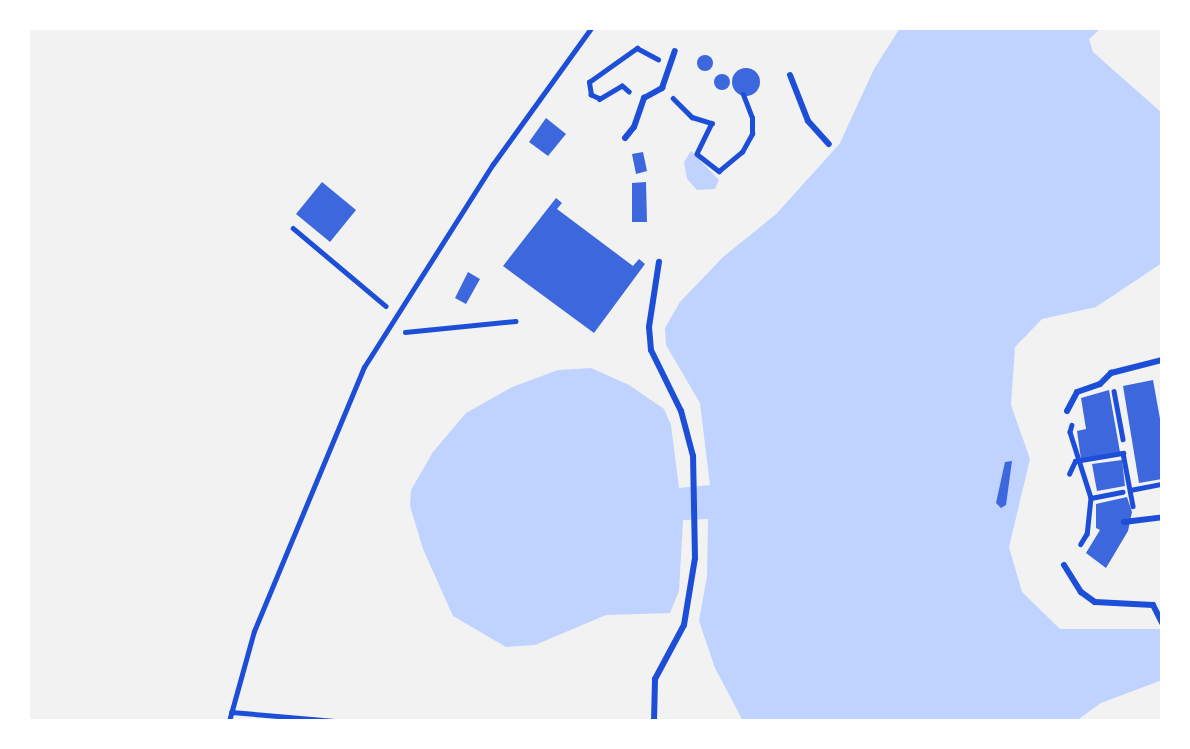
<!DOCTYPE html>
<style>
body{margin:0}
#map{position:relative;width:1190px;height:749px;overflow:hidden;background:#f2f2f2;font-family:"Libre Baskerville",serif}
div>[style]{position:absolute}
.water>*{inset:0;background:#bfd3fe}
.pier>*{inset:0;background:#f2f2f2}
.building>*{inset:0;background:#3d67dc}
.round{border-radius:50%}
.path>*{height:4.5px;margin:-2.25px;padding:0 2.25px;transform-origin:2.25px;border-radius:2.25px;background:#1d4ed8}
.service>*{height:5px;margin:-2.5px;padding:0 2.5px;transform-origin:2.5px;border-radius:2.5px;background:#1d4ed8}
.pedestrian>*{height:6px;margin:-3px;padding:0 3px;transform-origin:3px;border-radius:3px;background:#1d4ed8}
span{translate:-50% -50%;white-space:nowrap;text-align:center;line-height:1.15;-webkit-text-stroke:7px #fff;paint-order:stroke}
.frame{position:absolute;inset:0;border:30px solid #fff;pointer-events:none}
</style>
<div id="map">
<div class="water">
<div style="clip-path:polygon(900px 28px,1101px 28px,1089px 39px,1093px 52px,1162px 113px,1162px 263px,1096px 307px,1042px 319px,1015px 347px,1011px 405px,1030px 459px,1009px 547px,1022px 592px,1060px 629px,1162px 629px,1162px 680px,1101px 703px,1076px 721px,743px 721px,715px 668px,699px 621px,707px 576px,708px 519px,683px 520px,679px 591px,670px 613px,606px 615px,535px 645px,506px 647px,453px 616px,423px 549px,410px 506px,411px 490px,433px 452px,466px 413px,512px 387px,558px 370px,591px 368px,629px 385px,664px 409px,671px 425px,679px 488px,710px 485px,700px 403px,666px 345px,665px 328px,680px 302px,724px 256px,776px 214px,840px 143px,874px 69px)"></div>
<div style="clip-path:polygon(691px 151px,719px 180px,715px 189px,697px 190px,687px 179px,684px 162px)"></div>
</div>
<div class="pier">
<div style="clip-path:polygon(871px 67px,840px 143px,776px 214px,724px 256px,721px 254px,773px 211px,837px 141px)"></div>
</div>
<div class="building">
<div class="round" style="left:697px;top:55px;width:16px;height:16px"></div>
<div class="round" style="left:732px;top:68px;width:28px;height:28px"></div>
<div class="round" style="left:714px;top:74px;width:16px;height:16px"></div>
<div style="clip-path:polygon(546px 118px,566px 134px,548px 156px,529px 142px)"></div>
<div style="clip-path:polygon(643px 152px,647px 171px,636px 174px,632px 154px)"></div>
<div style="clip-path:polygon(322px 182px,356px 210px,330px 242px,296px 214px)"></div>
<div style="clip-path:polygon(646px 182px,647px 222px,632px 222px,632px 183px)"></div>
<div style="clip-path:polygon(556px 198px,562px 203px,557px 209px,633px 266px,639px 259px,645px 264px,594px 333px,503px 266px)"></div>
<div style="clip-path:polygon(468px 272px,480px 279px,466px 304px,455px 298px)"></div>
<div style="clip-path:polygon(1153px 380px,1162px 430px,1162px 479px,1139px 483px,1123px 386px)"></div>
<div style="clip-path:polygon(1109px 390px,1120px 452px,1081px 459px,1077px 431px,1086px 429px,1081px 398px)"></div>
<div style="clip-path:polygon(1122px 460px,1125px 486px,1097px 491px,1092px 464px)"></div>
<div style="clip-path:polygon(1012px 461px,1006px 505px,1001px 508px,996px 503px,1005px 462px)"></div>
<div style="clip-path:polygon(1127px 497px,1132px 512px,1128px 531px,1106px 568px,1086px 553px,1100px 530px,1096px 528px,1096px 504px)"></div>
</div>
<div class="path">
<div style="left:629px;top:92px;width:9px;rotate:-139deg"></div>
<div style="left:622px;top:86px;width:26px;rotate:149deg"></div>
<div style="left:600px;top:99px;width:10px;rotate:-156deg"></div>
<div style="left:591px;top:95px;width:13px;rotate:-99deg"></div>
<div style="left:589px;top:82px;width:59px;rotate:-35.3deg"></div>
<div style="left:637px;top:48px;width:24px;rotate:28deg"></div>
<div style="left:673px;top:98px;width:27px;rotate:45deg"></div>
<div style="left:692px;top:117px;width:21px;rotate:17deg"></div>
<div style="left:712px;top:123px;width:34px;rotate:116deg"></div>
<div style="left:697px;top:154px;width:28px;rotate:38deg"></div>
<div style="left:719px;top:171px;width:30px;rotate:-40deg"></div>
<div style="left:742px;top:152px;width:21px;rotate:-61deg"></div>
<div style="left:752px;top:134px;width:16px;rotate:-90deg"></div>
<div style="left:752px;top:118px;width:25px;rotate:-111deg"></div>
<div style="left:293px;top:228px;width:121px;rotate:40deg"></div>
<div style="left:405px;top:332px;width:111px;rotate:-5.7deg"></div>
<div style="left:1114px;top:391px;width:49px;rotate:79.4deg"></div>
<div style="left:1072px;top:425px;width:7px;rotate:106deg"></div>
<div style="left:1070px;top:432px;width:69px;rotate:72.3deg"></div>
<div style="left:1091px;top:498px;width:36px;rotate:96deg"></div>
<div style="left:1087px;top:534px;width:12px;rotate:121deg"></div>
<div style="left:1069px;top:474px;width:14px;rotate:-65deg"></div>
<div style="left:1075px;top:461px;width:49px;rotate:-9.5deg"></div>
<div style="left:1123px;top:453px;width:54px;rotate:79.3deg"></div>
<div style="left:1130px;top:490px;width:33px;rotate:-11deg"></div>
<div style="left:1091px;top:498px;width:32px;rotate:-11deg"></div>
</div>
<div class="service">
<div style="left:231px;top:712px;width:104px;rotate:4.9deg"></div>
<div style="left:229px;top:721px;width:93px;rotate:-74.5deg"></div>
<div style="left:254px;top:631px;width:286px;rotate:-67.4deg"></div>
<div style="left:364px;top:367px;width:241px;rotate:-57.6deg"></div>
<div style="left:493px;top:164px;width:168px;rotate:-54.2deg"></div>
</div>
<div class="pedestrian">
<div style="left:790px;top:75px;width:49px;rotate:68.6deg"></div>
<div style="left:808px;top:121px;width:31px;rotate:48deg"></div>
<div style="left:625px;top:138px;width:14px;rotate:-51deg"></div>
<div style="left:634px;top:127px;width:31px;rotate:-71deg"></div>
<div style="left:644px;top:98px;width:21px;rotate:-29deg"></div>
<div style="left:662px;top:88px;width:39px;rotate:-71deg"></div>
<div style="left:1067px;top:411px;width:21px;rotate:-62deg"></div>
<div style="left:1077px;top:392px;width:24px;rotate:-19deg"></div>
<div style="left:1100px;top:384px;width:16px;rotate:-45deg"></div>
<div style="left:1111px;top:373px;width:53px;rotate:-14.3deg"></div>
<div style="left:1124px;top:522px;width:38px;rotate:-7deg"></div>
<div style="left:1064px;top:565px;width:32px;rotate:58deg"></div>
<div style="left:1081px;top:592px;width:17px;rotate:36deg"></div>
<div style="left:1095px;top:602px;width:58px;rotate:3deg"></div>
<div style="left:1153px;top:605px;width:20px;rotate:63deg"></div>
<div style="left:654px;top:721px;width:42px;rotate:-88.6deg"></div>
<div style="left:655px;top:679px;width:61px;rotate:-61.8deg"></div>
<div style="left:684px;top:625px;width:68px;rotate:-80.7deg"></div>
<div style="left:695px;top:558px;width:102px;rotate:-91.1deg"></div>
<div style="left:693px;top:456px;width:47px;rotate:-104.9deg"></div>
<div style="left:681px;top:411px;width:68px;rotate:-116.2deg"></div>
<div style="left:651px;top:350px;width:23px;rotate:-95deg"></div>
<div style="left:649px;top:327px;width:66px;rotate:-81.3deg"></div>
</div>
<div class="frame"></div>
</div>
